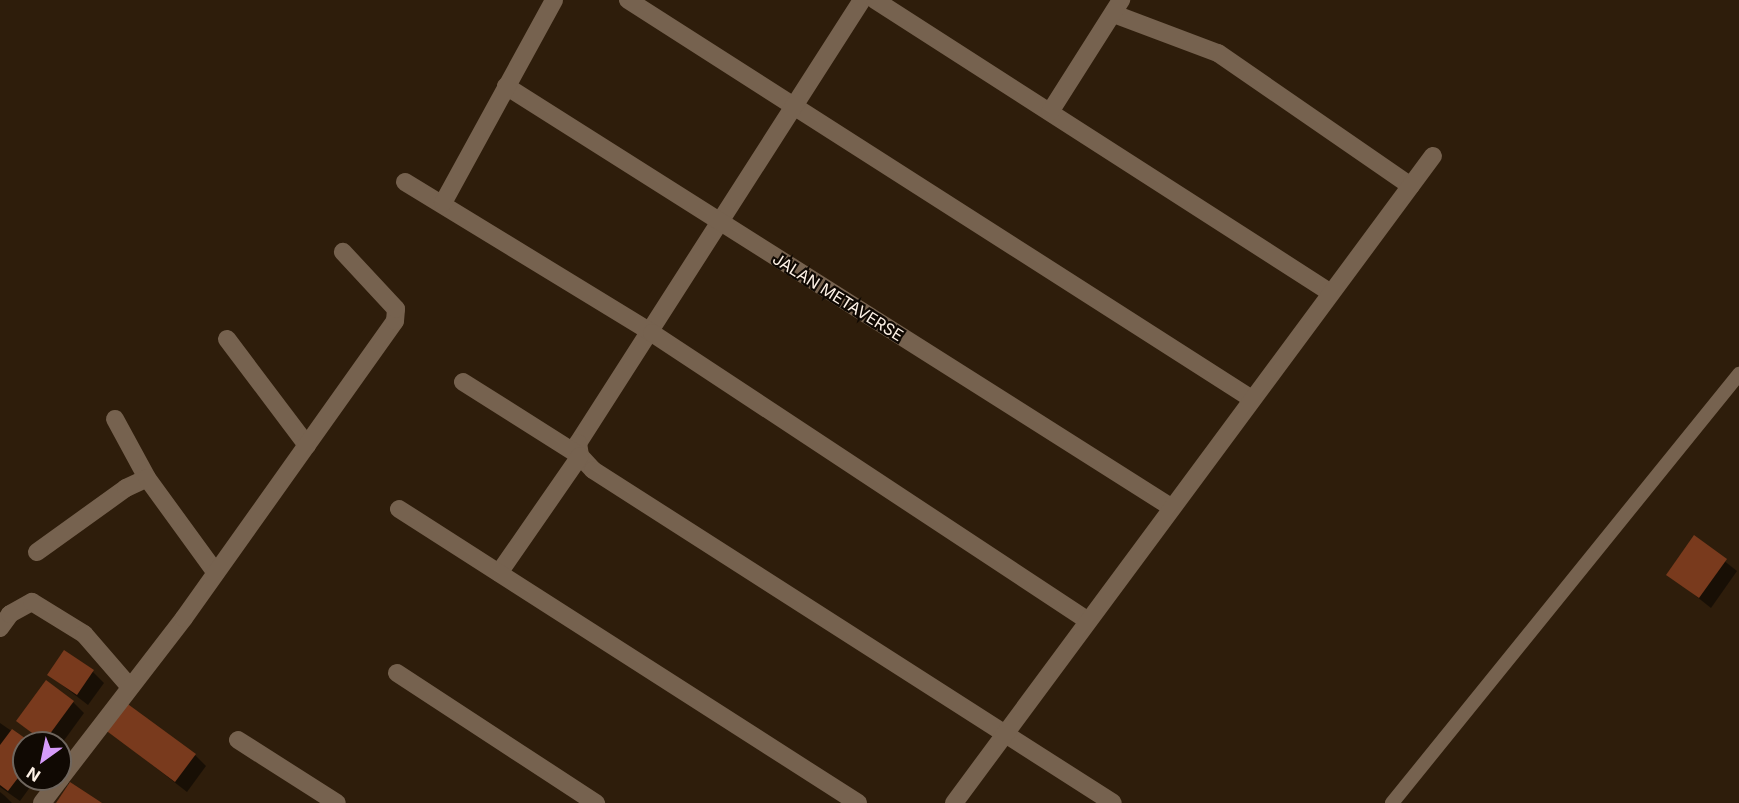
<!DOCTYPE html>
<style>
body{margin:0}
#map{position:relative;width:1739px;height:803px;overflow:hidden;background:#2e1d0b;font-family:Inter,sans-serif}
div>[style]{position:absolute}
.shadow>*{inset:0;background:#0007}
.building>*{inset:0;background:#793a1d}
.service>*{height:14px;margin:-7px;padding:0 7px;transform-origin:7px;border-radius:7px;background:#76624f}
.minor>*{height:18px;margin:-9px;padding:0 9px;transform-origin:9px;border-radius:9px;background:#76624f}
span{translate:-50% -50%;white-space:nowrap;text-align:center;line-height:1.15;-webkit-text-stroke:4.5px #100903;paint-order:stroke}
.street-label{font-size:16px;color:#fef2e7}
.north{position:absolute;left:12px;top:731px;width:60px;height:60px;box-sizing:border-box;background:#100903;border:2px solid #6f665e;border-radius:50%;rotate:213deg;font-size:16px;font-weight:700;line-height:24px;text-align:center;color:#fef2e7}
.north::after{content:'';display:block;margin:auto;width:21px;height:27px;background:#d69bfa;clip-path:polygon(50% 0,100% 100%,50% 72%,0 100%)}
</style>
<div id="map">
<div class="shadow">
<div style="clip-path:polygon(1694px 537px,1737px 571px,1711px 608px,1668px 574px)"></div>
<div style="clip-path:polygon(93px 672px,104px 683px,88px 705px,49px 675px)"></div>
<div style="clip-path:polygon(73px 702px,84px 713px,60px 746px,43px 743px,18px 721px)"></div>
<div style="clip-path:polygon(0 723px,29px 743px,24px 743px,24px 779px,36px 779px,20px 801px,0 787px)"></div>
<div style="clip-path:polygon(133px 750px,195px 755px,206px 766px,187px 792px)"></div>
<div style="clip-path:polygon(0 792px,5px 796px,12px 803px,0 803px)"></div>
</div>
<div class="building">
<div style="clip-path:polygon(1694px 535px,1727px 559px,1699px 598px,1666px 575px)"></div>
<div style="clip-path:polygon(64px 650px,94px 670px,77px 695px,47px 675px)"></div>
<div style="clip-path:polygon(46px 680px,74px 701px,44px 742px,16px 721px)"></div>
<div style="clip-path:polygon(125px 702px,196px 754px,175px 782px,104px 729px)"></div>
<div style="clip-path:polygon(12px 729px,32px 743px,24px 743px,24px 770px,8px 791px,0 785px,0 745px)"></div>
<div style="clip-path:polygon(70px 782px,96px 799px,102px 803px,56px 803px)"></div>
</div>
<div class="service">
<div style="left:1392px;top:803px;width:552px;rotate:-51.03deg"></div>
</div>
<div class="minor">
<div style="left:628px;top:0;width:741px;rotate:32.6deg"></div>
<div style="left:862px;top:0;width:526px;rotate:122.66deg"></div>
<div style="left:578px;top:443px;width:13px;rotate:81deg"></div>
<div style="left:580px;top:456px;width:19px;rotate:47deg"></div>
<div style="left:593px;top:470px;width:617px;rotate:32.63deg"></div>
<div style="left:875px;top:0;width:542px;rotate:32.72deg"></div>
<div style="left:1114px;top:14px;width:111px;rotate:20.6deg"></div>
<div style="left:1218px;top:53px;width:234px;rotate:34.6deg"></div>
<div style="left:506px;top:86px;width:787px;rotate:32.34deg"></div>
<div style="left:1050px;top:112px;width:133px;rotate:-57.6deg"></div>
<div style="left:405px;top:182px;width:289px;rotate:31.4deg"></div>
<div style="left:652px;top:333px;width:521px;rotate:33.42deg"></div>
<div style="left:443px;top:203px;width:231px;rotate:-61.3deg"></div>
<div style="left:227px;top:339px;width:133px;rotate:53deg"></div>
<div style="left:463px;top:382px;width:138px;rotate:32.3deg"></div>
<div style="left:580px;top:456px;width:142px;rotate:124.7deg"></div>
<div style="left:115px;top:419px;width:67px;rotate:61.5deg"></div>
<div style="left:399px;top:509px;width:545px;rotate:32.64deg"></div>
<div style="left:37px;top:552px;width:110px;rotate:-35.7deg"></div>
<div style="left:126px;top:488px;width:23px;rotate:-25deg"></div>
<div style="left:147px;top:478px;width:117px;rotate:54deg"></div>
<div style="left:0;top:628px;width:17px;rotate:-54deg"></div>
<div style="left:10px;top:614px;width:25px;rotate:-29deg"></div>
<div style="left:32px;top:602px;width:61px;rotate:31.6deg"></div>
<div style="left:84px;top:634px;width:69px;rotate:49.1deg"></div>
<div style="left:397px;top:673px;width:238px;rotate:33.2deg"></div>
<div style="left:238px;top:740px;width:117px;rotate:32.5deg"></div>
<div style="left:60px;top:779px;width:203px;rotate:-52.4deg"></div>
<div style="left:184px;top:618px;width:364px;rotate:-54.6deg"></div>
<div style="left:395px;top:321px;width:12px;rotate:-85deg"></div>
<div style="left:396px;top:309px;width:78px;rotate:-132.9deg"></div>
<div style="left:42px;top:803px;width:30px;rotate:-53deg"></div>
<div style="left:954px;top:803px;width:805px;rotate:-53.49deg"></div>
</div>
<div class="street-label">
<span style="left:838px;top:297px;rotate:32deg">JALAN METAVERSE</span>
</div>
<div class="north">N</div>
</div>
